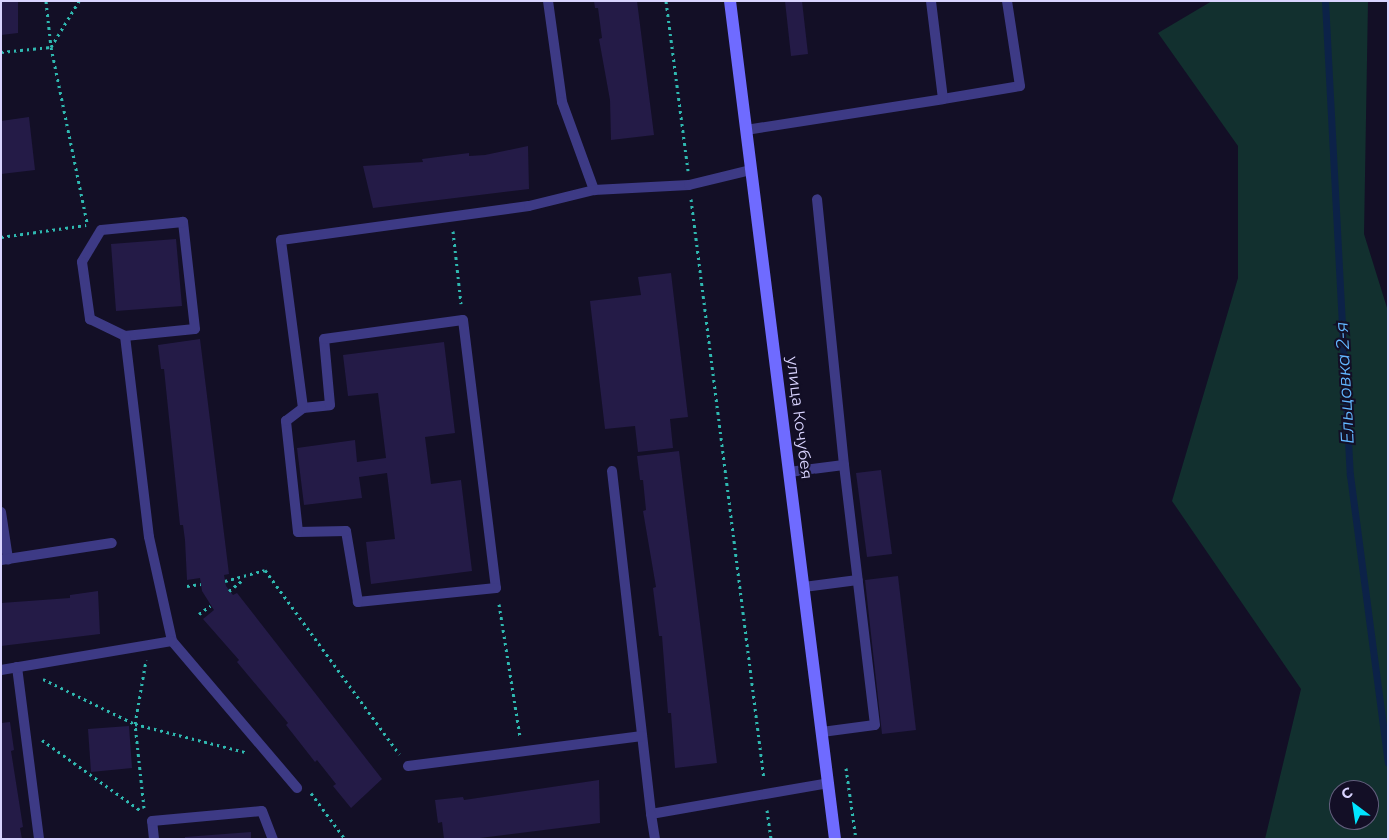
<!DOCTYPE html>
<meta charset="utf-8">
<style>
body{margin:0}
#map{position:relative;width:1389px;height:840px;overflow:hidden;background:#130f26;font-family:Montserrat,sans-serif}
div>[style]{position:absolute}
.green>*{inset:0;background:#12302f}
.stream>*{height:7px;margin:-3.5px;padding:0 3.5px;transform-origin:3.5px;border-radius:3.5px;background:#0c2248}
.building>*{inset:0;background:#241b47}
.path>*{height:3px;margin-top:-1.5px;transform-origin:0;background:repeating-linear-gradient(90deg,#2fb8b0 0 2.5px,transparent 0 6.5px)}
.lane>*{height:10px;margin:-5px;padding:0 5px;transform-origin:5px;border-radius:5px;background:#3d3a85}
.secondary>*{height:12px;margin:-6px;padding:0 6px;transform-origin:6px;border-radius:6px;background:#6f6bff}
span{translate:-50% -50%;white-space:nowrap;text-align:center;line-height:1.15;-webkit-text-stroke:4px #130f26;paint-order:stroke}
.street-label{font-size:16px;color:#d9d4ff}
.water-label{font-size:18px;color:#62b6ff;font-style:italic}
.frame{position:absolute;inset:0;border:2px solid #d9d4ff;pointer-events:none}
.north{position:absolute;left:1329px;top:780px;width:50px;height:50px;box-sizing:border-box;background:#130f26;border:1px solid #625e7d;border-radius:50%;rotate:329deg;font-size:14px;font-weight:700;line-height:20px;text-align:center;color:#d9d4ff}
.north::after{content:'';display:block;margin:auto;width:18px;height:22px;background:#00e5ff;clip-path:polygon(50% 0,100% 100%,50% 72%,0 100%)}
</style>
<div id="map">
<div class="green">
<div style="clip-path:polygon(evenodd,1212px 1px,1368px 1px,1364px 234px,1388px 311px,1388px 839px,1265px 839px,1301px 689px,1172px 501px,1238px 278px,1238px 146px,1158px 33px,1212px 1px,1339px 790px,1369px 790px,1369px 820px,1339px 820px,1339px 790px)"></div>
</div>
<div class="stream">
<div style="left:1325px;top:1px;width:475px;rotate:87deg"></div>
<div style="left:1350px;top:475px;width:290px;rotate:82.5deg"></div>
</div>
<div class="building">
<div style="clip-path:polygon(1px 1px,18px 1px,18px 33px,1px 35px)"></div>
<div style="clip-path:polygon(594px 1px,637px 1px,654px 135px,611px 140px,610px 100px,599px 39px,602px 38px,598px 8px,595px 8px)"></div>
<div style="clip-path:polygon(785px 1px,802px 1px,808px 54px,791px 56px)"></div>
<div style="clip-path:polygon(29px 117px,35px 170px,1px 174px,1px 121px)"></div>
<div style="clip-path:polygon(528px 146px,529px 189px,373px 208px,363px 166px,423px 162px,422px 159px,469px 153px,469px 156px,485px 155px)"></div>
<div style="clip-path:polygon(176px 239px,182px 306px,116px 311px,111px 244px)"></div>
<div style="clip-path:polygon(671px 273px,688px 417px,670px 419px,673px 448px,638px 452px,635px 426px,605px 429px,590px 301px,641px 295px,638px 277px)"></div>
<div style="clip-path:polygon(200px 339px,229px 574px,224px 575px,226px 586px,233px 595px,237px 593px,382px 779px,351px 808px,333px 786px,336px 784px,317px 760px,315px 762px,286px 725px,288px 723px,237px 662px,239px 660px,203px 619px,214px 610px,202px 591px,200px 578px,187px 580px,185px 540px,183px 525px,180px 525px,164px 369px,161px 369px,158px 345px)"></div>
<div style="clip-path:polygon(444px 342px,455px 433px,425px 437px,431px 484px,461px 480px,472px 571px,371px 584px,366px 542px,395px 539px,387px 473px,359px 477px,362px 498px,304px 505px,297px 448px,355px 440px,357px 462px,386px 458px,378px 393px,348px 396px,343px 355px)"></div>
<div style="clip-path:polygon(679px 451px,717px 763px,675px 768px,671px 713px,668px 713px,662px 636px,659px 636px,653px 588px,656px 587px,643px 511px,646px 510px,643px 480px,640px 480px,637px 456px)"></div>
<div style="clip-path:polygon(881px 470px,892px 554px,867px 557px,856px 473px)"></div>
<div style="clip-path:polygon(898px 576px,916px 730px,882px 734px,865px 580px)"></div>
<div style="clip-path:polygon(98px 591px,100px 634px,1px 646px,1px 603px,70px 598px,70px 595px)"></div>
<div style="clip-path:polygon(10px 722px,14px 750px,11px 751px,23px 827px,20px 828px,22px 839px,1px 839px,1px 723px)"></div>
<div style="clip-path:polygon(129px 726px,132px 768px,91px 772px,88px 729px)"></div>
<div style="clip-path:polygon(599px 780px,600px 823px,472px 839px,444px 839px,442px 822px,438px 823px,435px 800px,463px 797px,464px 800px)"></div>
<div style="clip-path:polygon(251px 832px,251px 839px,185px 839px,185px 837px)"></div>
</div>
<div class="path">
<div style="left:46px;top:1px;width:46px;rotate:83.8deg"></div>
<div style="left:51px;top:47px;width:179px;rotate:78.4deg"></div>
<div style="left:666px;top:1px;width:171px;rotate:82.6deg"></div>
<div style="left:1px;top:52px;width:50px;rotate:-5.7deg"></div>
<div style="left:51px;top:47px;width:54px;rotate:-58.7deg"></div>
<div style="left:691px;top:199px;width:585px;rotate:82.83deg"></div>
<div style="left:453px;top:231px;width:73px;rotate:83.7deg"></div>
<div style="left:1px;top:237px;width:86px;rotate:-8deg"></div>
<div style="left:225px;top:581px;width:41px;rotate:-15.4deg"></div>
<div style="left:265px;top:570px;width:228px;rotate:53.9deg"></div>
<div style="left:187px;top:586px;width:14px;rotate:-8deg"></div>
<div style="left:229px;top:591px;width:19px;rotate:-39deg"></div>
<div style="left:499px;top:604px;width:134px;rotate:81deg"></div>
<div style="left:199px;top:614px;width:14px;rotate:-36deg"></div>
<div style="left:43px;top:679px;width:102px;rotate:26.1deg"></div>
<div style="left:135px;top:724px;width:114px;rotate:14.3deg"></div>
<div style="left:42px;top:740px;width:122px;rotate:35.6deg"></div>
<div style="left:846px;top:768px;width:72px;rotate:82deg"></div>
<div style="left:311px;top:793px;width:57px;rotate:53.5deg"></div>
<div style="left:144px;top:808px;width:84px;rotate:-96.1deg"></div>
<div style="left:135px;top:724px;width:65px;rotate:-80.2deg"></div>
<div style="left:767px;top:810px;width:29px;rotate:82deg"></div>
</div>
<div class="lane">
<div style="left:548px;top:1px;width:102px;rotate:82.1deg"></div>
<div style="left:562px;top:102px;width:94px;rotate:70deg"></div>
<div style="left:594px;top:190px;width:95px;rotate:-3deg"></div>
<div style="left:689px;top:185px;width:64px;rotate:-13.6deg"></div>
<div style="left:943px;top:99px;width:78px;rotate:-9.6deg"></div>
<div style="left:1020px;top:86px;width:86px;rotate:-98.7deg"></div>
<div style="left:746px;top:130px;width:199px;rotate:-8.9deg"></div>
<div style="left:943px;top:99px;width:99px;rotate:-97deg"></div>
<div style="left:125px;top:336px;width:70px;rotate:-5.7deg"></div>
<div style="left:195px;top:329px;width:108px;rotate:-96.4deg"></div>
<div style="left:183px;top:222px;width:82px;rotate:174.4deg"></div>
<div style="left:101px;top:230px;width:37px;rotate:121deg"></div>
<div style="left:82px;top:262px;width:58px;rotate:82deg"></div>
<div style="left:90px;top:319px;width:39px;rotate:26deg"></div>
<div style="left:125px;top:336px;width:202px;rotate:83.2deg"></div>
<div style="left:149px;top:537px;width:107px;rotate:77.5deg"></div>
<div style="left:172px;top:641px;width:193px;rotate:49.6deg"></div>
<div style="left:303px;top:408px;width:27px;rotate:-6deg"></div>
<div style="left:330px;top:405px;width:66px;rotate:-95.2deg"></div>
<div style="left:324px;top:339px;width:140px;rotate:-7.8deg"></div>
<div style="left:463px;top:320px;width:270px;rotate:83deg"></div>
<div style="left:496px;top:588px;width:139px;rotate:174.2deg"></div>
<div style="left:358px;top:602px;width:72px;rotate:-99.6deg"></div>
<div style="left:346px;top:531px;width:48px;rotate:178.8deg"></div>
<div style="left:298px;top:532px;width:112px;rotate:-96.2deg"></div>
<div style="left:286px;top:421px;width:21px;rotate:-37deg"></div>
<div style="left:303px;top:408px;width:169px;rotate:-97.5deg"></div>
<div style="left:281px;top:240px;width:250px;rotate:-7.8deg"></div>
<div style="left:529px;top:206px;width:67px;rotate:-13.8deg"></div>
<div style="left:612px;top:471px;width:345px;rotate:83.5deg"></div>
<div style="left:651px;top:814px;width:180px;rotate:-9.9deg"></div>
<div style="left:789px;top:472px;width:55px;rotate:-7.3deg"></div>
<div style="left:844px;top:465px;width:267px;rotate:-95.8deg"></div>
<div style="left:1px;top:512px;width:48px;rotate:81.5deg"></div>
<div style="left:1px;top:560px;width:112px;rotate:-8.7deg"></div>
<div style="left:804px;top:587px;width:54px;rotate:-7.4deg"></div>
<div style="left:17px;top:667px;width:173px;rotate:82.7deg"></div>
<div style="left:1px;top:670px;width:173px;rotate:-9.6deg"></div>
<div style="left:822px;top:732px;width:53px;rotate:-7.5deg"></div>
<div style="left:875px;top:725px;width:262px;rotate:-96.8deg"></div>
<div style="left:408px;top:766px;width:236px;rotate:-7.3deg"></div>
<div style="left:651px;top:814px;width:25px;rotate:81deg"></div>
<div style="left:154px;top:839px;width:18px;rotate:-96deg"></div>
<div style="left:152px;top:821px;width:110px;rotate:-5.2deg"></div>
<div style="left:262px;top:811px;width:30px;rotate:69deg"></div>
</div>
<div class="secondary">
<div style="left:730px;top:1px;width:845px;rotate:82.86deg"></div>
</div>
<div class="street-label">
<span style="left:799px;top:418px;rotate:83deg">улица Кочубея</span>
</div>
<div class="water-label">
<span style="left:1345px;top:383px;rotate:-93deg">Ельцовка 2-я</span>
</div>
<div class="frame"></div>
<div class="north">С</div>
</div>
